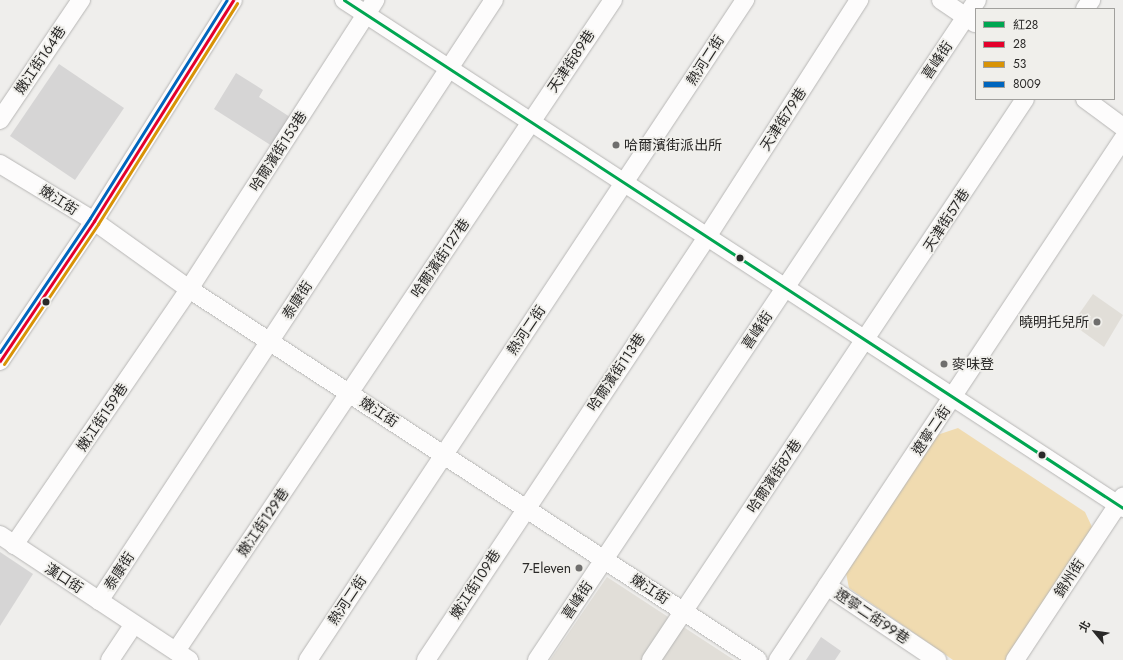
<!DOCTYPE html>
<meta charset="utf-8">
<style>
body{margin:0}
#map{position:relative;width:1123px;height:660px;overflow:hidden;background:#efeeec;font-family:Jost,"Noto Sans TC",sans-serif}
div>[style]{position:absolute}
.built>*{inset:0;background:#e1ded8}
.green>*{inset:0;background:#f0dbb0}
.building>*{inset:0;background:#d6d5d5}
.roads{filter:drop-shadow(0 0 1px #b7b6b5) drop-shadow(0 0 1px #b7b6b5)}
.minor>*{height:18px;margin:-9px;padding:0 9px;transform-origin:9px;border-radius:9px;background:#fdfcfc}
.bus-1>*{height:3px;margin:-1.5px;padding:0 1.5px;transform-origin:1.5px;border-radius:1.5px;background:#00a651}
.bus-2>*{height:3px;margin:-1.5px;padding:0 1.5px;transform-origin:1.5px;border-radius:1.5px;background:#e4002b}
.bus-3>*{height:3px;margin:-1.5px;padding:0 1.5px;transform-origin:1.5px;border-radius:1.5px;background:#d89306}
.bus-4>*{height:3px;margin:-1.5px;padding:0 1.5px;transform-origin:1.5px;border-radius:1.5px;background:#0065bd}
.dots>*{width:11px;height:11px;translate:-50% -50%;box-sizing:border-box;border:2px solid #f0efeb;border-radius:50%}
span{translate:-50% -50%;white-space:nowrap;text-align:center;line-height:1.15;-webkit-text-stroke:3.5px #f0efeb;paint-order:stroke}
.street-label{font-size:14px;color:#2a2928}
.poi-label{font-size:14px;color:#2a2928}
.left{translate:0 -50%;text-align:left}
.right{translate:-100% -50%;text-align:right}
.legend{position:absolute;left:975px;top:8px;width:140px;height:92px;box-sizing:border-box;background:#f0efeb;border:1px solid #a1a09d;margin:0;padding:5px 7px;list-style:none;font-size:12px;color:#2a2928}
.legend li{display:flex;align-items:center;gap:8px;height:20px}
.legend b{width:20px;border:1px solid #a1a09d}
.north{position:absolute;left:1075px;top:612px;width:40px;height:40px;-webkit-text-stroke:3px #f0efeb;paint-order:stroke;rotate:299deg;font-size:11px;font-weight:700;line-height:16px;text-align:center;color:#2a2928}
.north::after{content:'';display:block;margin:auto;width:14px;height:18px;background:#2a2928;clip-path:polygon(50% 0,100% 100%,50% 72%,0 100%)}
</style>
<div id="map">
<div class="built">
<div style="clip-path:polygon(1093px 294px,1123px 315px,1104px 347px,1072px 324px)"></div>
<div style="clip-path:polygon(607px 577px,734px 660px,550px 660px)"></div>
</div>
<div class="green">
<div style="clip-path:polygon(958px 428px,1085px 512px,1092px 527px,1005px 660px,953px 660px,849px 588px,846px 573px,937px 435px)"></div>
</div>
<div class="building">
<div style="clip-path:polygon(59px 64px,124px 108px,75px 180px,10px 136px)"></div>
<div style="clip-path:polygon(236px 73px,263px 90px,259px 97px,290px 117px,272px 146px,214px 109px)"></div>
<div style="clip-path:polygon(0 552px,33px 574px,0 626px)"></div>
<div style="clip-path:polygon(821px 637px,841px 651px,835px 660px,806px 660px)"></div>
</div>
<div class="roads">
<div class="minor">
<div style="left:344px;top:0;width:930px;rotate:33.11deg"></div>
<div style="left:941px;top:0;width:41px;rotate:34.1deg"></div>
<div style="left:1085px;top:9px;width:11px;rotate:-56deg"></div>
<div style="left:1085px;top:99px;width:47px;rotate:36.4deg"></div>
<div style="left:0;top:120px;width:145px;rotate:-56deg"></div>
<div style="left:0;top:164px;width:110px;rotate:31.2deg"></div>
<div style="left:94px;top:221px;width:117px;rotate:35.6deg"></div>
<div style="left:189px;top:289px;width:679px;rotate:33.11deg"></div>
<div style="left:0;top:361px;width:169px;rotate:-56.1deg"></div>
<div style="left:94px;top:221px;width:261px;rotate:-57.8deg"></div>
<div style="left:0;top:535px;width:227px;rotate:33.5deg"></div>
<div style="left:14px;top:545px;width:310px;rotate:-55.6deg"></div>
<div style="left:189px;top:289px;width:344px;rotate:-57.2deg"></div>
<div style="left:827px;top:586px;width:133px;rotate:33.9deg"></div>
<div style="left:99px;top:601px;width:719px;rotate:-56.69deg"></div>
<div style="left:176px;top:651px;width:784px;rotate:-56.13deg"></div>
<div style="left:110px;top:660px;width:43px;rotate:-56.3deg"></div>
<div style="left:308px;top:660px;width:792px;rotate:-56.49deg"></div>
<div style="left:426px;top:660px;width:508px;rotate:-56.4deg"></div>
<div style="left:707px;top:237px;width:282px;rotate:-57.3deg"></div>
<div style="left:537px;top:660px;width:793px;rotate:-56.31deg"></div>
<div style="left:651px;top:660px;width:674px;rotate:-56.31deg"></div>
<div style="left:778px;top:660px;width:625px;rotate:-56.49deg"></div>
<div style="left:1015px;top:660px;width:196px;rotate:-56.5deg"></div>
</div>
</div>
<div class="bus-1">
<div style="left:344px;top:0;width:930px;rotate:33.11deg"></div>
</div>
<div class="bus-2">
<div style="left:0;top:361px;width:169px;rotate:-56.1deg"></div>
<div style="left:94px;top:221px;width:261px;rotate:-57.8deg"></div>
</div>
<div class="bus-3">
<div style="left:4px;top:364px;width:169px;rotate:-56.1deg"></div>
<div style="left:98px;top:224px;width:261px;rotate:-57.8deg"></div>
</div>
<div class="bus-4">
<div style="left:0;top:352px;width:161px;rotate:-56.1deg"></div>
<div style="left:90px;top:218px;width:257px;rotate:-57.9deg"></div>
</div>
<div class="dots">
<div style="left:616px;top:145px;background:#6f6e6d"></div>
<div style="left:740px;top:258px;background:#2a2928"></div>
<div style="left:46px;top:302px;background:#2a2928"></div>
<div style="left:1097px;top:322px;background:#6f6e6d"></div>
<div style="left:944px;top:364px;background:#6f6e6d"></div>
<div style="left:1042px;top:455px;background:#2a2928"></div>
<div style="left:579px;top:568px;background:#6f6e6d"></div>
</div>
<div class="street-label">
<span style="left:40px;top:60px;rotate:-56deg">嫩江街164巷</span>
<span style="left:705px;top:60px;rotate:-57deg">熱河二街</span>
<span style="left:937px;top:60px;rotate:-56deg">喜峰街</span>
<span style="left:571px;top:61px;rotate:-56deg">天津街89巷</span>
<span style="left:783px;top:119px;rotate:-57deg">天津街79巷</span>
<span style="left:278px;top:151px;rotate:-57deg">哈爾濱街153巷</span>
<span style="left:59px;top:200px;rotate:32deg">嫩江街</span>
<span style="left:946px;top:220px;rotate:-57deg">天津街57巷</span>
<span style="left:440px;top:258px;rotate:-56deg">哈爾濱街127巷</span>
<span style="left:297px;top:300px;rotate:-57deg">泰康街</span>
<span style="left:526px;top:330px;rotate:-56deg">熱河二街</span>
<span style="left:757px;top:330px;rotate:-56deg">喜峰街</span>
<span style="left:616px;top:372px;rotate:-56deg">哈爾濱街113巷</span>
<span style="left:379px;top:412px;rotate:33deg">嫩江街</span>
<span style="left:102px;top:417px;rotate:-56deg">嫩江街159巷</span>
<span style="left:931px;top:430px;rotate:-56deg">遼寧二街</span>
<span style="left:774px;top:476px;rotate:-56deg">哈爾濱街87巷</span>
<span style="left:263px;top:522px;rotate:-56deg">嫩江街129巷</span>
<span style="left:119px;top:571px;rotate:-57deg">泰康街</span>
<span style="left:64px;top:578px;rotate:33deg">漢口街</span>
<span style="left:1069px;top:578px;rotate:-57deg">錦州街</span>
<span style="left:475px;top:584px;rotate:-57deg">嫩江街109巷</span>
<span style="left:650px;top:589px;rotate:33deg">嫩江街</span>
<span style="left:347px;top:600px;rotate:-56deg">熱河二街</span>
<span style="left:577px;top:600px;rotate:-56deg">喜峰街</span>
<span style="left:872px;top:616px;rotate:34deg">遼寧二街99巷</span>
</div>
<div class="poi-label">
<span class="left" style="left:624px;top:145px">哈爾濱街派出所</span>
<span class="right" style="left:1089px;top:322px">曉明托兒所</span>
<span class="left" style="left:952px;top:364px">麥味登</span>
<span class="right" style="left:571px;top:568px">7-Eleven</span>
</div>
<ul class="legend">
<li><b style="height:5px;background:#00a651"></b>紅28</li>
<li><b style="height:5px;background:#e4002b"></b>28</li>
<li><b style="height:5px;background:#d89306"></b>53</li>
<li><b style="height:5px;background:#0065bd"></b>8009</li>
</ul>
<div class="north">北</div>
</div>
